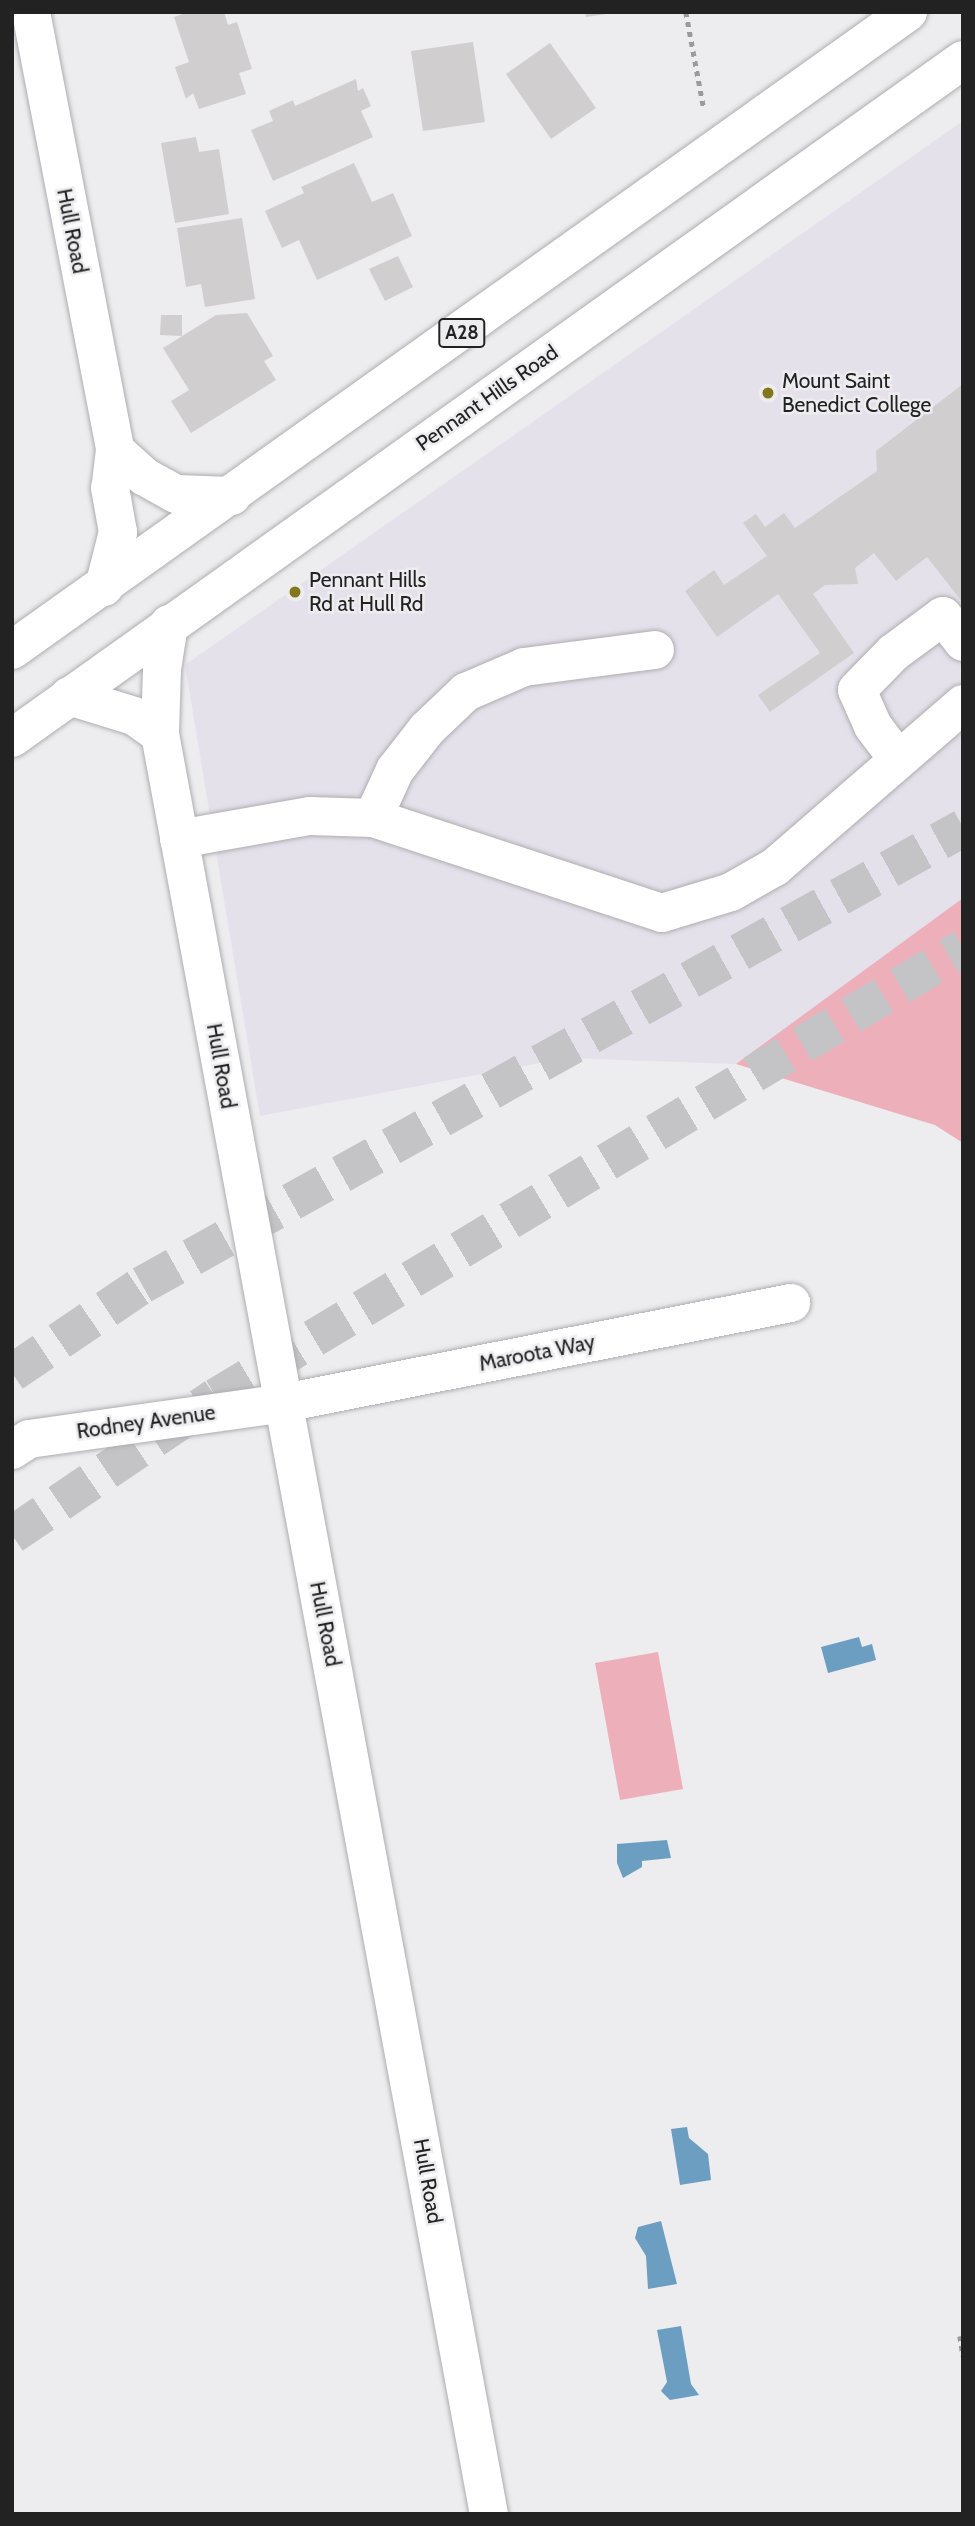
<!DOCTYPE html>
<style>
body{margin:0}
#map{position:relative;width:975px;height:2526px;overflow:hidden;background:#edecef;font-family:Cabin,sans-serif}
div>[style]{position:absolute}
.built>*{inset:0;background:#e5e1eb}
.green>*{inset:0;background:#edb0bb}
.water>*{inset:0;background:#6c9ec2}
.building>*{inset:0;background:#d1ced0}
.highway-tunnel>*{height:38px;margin-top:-19px;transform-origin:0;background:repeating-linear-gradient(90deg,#c4c4c6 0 38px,transparent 0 57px)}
.path>*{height:4.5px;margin-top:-2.25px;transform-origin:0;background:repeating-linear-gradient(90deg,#9a9a9c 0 5px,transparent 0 10px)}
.roads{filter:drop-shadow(0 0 2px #aeadb0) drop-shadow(0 0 2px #aeadb0)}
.minor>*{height:38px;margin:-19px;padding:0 19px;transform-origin:19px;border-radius:19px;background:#fff}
.highway>*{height:38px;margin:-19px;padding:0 19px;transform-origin:19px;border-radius:19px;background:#fff}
.dots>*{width:19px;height:19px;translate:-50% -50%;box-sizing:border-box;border:4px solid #edecef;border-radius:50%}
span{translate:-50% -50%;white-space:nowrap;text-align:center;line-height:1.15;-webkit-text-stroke:5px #edecef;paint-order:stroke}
.shield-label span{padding:2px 5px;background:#edecef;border:2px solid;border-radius:5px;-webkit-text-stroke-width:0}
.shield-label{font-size:19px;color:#222223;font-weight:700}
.street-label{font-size:21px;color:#222223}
.poi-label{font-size:21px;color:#222223}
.left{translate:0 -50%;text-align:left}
.frame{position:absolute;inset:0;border:14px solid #222223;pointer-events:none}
</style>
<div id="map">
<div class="built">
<div style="clip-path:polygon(963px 121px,963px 1143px,935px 1125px,736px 1064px,566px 1058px,260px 1116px,185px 665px)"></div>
</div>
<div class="green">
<div style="clip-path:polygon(963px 898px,963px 1143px,935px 1125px,736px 1064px)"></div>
<div style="clip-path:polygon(658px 1652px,683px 1789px,620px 1800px,595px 1663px)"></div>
</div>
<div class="water">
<div style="clip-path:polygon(859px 1637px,862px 1647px,872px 1644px,876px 1660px,828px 1673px,821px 1647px)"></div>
<div style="clip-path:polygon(667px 1840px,671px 1858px,642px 1861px,642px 1867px,623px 1878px,617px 1863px,617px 1844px)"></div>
<div style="clip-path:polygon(687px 2127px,689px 2138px,708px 2154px,711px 2180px,680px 2185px,671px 2129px)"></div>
<div style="clip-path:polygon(661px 2221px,677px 2284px,648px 2289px,646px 2256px,635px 2238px,638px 2227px)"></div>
<div style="clip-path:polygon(681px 2326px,691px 2384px,699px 2395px,670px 2400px,661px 2391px,667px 2382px,657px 2330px)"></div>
</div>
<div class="building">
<div style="clip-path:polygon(189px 12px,224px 12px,228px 25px,237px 22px,252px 69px,239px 73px,246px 94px,199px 109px,193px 93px,186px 99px,175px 67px,189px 62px,174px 17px)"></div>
<div style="clip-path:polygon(585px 12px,605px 12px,606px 14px,586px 17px)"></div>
<div style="clip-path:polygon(473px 42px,485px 122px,423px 131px,411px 51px)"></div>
<div style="clip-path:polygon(550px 43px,596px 108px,551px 139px,506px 74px)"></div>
<div style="clip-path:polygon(356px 79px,358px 91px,363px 88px,371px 106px,361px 111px,373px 137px,273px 181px,251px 130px,273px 121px,269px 111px,293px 100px,295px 106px)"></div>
<div style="clip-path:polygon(196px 137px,199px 152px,219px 149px,229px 214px,175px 223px,161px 143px)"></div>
<div style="clip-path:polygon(354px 163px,372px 202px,393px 193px,412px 236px,317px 280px,299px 240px,282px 248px,265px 211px,304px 193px,301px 187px)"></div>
<div style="clip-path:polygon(242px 218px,255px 299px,205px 307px,201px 284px,186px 287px,177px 228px)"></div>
<div style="clip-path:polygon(398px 256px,413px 287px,385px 301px,369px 269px)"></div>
<div style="clip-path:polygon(247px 313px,273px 356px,264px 361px,276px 380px,191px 433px,171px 401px,189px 390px,163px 348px,216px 315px)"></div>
<div style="clip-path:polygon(161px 315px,182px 315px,182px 336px,160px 335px)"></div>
<div style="clip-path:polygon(963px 384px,963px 603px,927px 557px,896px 581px,874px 553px,855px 568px,858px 584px,825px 585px,813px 594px,854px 653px,770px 712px,758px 695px,820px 653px,778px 594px,717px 637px,685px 591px,714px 570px,724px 585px,767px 556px,743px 523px,756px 514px,765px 527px,784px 513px,795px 528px,877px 471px,876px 451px)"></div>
</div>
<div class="highway-tunnel">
<div style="left:12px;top:1373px;width:157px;rotate:-34.1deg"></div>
<div style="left:142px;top:1285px;width:940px;rotate:-29.1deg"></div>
<div style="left:12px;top:1535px;width:246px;rotate:-34.1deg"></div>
<div style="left:216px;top:1397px;width:872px;rotate:-31.01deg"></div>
</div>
<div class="path">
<div style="left:686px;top:12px;width:99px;rotate:79.5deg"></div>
<div style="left:960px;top:2336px;width:20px;rotate:81deg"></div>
</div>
<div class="roads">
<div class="minor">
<div style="left:31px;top:12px;width:446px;rotate:79.1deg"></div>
<div style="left:115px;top:450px;width:38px;rotate:97deg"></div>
<div style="left:110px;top:488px;width:45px;rotate:79.7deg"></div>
<div style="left:118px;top:532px;width:57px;rotate:104.3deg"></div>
<div style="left:115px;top:450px;width:40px;rotate:42deg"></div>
<div style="left:145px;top:477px;width:35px;rotate:29deg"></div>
<div style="left:176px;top:494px;width:56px;rotate:2deg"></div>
<div style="left:169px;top:624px;width:46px;rotate:98.8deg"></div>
<div style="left:162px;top:669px;width:65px;rotate:91.8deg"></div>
<div style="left:160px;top:734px;width:1810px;rotate:79.53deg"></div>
<div style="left:69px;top:696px;width:68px;rotate:17.1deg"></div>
<div style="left:134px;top:716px;width:32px;rotate:35deg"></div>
<div style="left:897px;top:758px;width:40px;rotate:-127deg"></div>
<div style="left:873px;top:726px;width:39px;rotate:-114deg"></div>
<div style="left:857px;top:690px;width:52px;rotate:-45.8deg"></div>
<div style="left:893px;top:653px;width:62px;rotate:-36.5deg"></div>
<div style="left:943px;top:616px;width:33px;rotate:52deg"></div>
<div style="left:373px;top:818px;width:53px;rotate:-65.4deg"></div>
<div style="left:395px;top:770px;width:52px;rotate:-52deg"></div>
<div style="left:427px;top:729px;width:54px;rotate:-43.5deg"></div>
<div style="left:466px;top:692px;width:63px;rotate:-23.3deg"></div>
<div style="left:524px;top:667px;width:132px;rotate:-7.4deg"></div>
<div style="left:179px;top:839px;width:133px;rotate:-10deg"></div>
<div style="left:310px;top:816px;width:63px;rotate:1.8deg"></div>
<div style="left:373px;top:818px;width:304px;rotate:18.2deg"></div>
<div style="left:662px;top:913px;width:72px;rotate:-16.9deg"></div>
<div style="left:731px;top:892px;width:51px;rotate:-29.6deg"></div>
<div style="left:775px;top:867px;width:249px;rotate:-40.9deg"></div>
<div style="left:12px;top:1450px;width:20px;rotate:-33deg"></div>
<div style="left:29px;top:1439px;width:258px;rotate:-8deg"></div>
<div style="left:284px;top:1403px;width:517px;rotate:-11.16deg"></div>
</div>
<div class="highway">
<div style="left:12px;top:650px;width:1100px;rotate:-35.45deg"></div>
<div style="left:12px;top:738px;width:1168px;rotate:-35.49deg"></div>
</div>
</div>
<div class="dots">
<div style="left:768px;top:393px;background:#84771b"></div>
<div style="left:295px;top:592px;background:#84771b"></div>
</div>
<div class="shield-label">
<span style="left:462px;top:333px">A28</span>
</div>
<div class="street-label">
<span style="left:72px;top:231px;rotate:79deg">Hull Road</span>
<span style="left:487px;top:398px;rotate:-35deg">Pennant Hills Road</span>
<span style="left:221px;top:1066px;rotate:80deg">Hull Road</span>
<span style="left:537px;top:1353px;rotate:-11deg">Maroota Way</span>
<span style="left:146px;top:1422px;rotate:-8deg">Rodney Avenue</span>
<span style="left:325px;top:1624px;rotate:79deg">Hull Road</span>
<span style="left:428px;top:2181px;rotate:80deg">Hull Road</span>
</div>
<div class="poi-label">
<span class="left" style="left:782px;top:393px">Mount Saint<br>Benedict College</span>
<span class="left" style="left:309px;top:592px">Pennant Hills<br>Rd at Hull Rd</span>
</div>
<div class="frame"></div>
</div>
